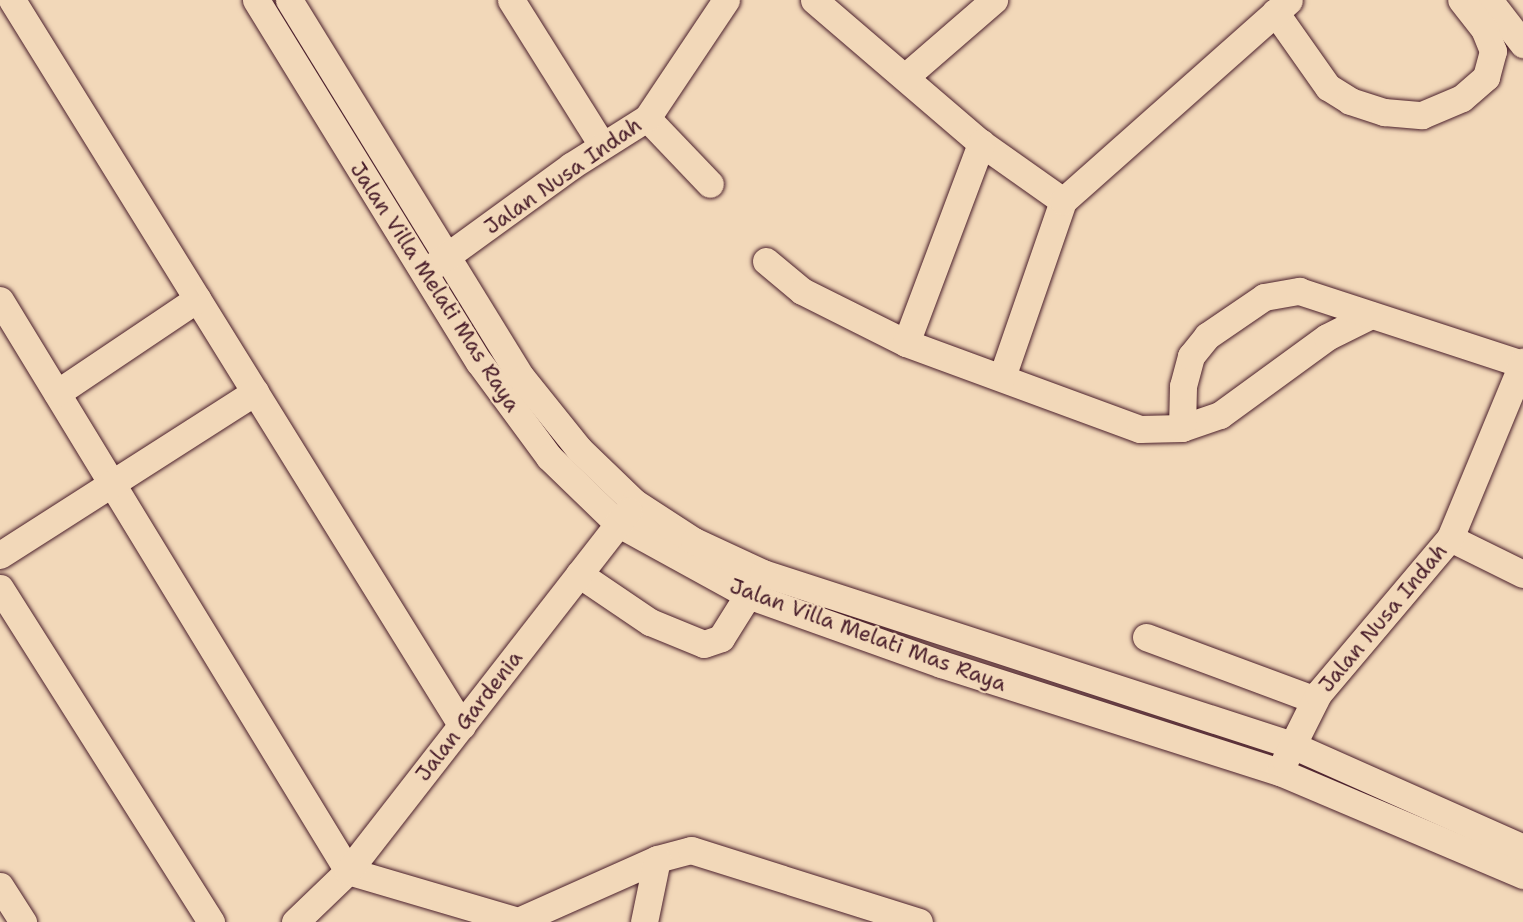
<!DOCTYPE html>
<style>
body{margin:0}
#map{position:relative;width:1523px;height:922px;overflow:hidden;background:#f2d8b9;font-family:"Shantell Sans",sans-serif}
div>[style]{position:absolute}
.roads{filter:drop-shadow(0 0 2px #4a1f2b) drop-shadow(0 0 2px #4a1f2b)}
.minor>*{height:27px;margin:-13.5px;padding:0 13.5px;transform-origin:13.5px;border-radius:13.5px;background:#f2d8b9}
span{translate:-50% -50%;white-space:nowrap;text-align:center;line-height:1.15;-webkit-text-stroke:4.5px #f2d8b9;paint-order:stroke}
.street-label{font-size:21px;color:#4a1f2b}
</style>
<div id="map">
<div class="roads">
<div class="minor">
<div style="left:12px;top:0;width:854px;rotate:58.21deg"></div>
<div style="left:256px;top:0;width:425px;rotate:58.4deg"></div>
<div style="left:479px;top:362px;width:118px;rotate:53.6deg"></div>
<div style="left:549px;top:457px;width:95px;rotate:44.1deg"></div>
<div style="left:617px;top:523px;width:149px;rotate:28.8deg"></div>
<div style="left:748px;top:595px;width:205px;rotate:19.7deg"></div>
<div style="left:941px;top:664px;width:356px;rotate:17.7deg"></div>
<div style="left:1280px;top:772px;width:264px;rotate:23deg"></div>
<div style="left:289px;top:0;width:444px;rotate:58.4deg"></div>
<div style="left:522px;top:378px;width:91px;rotate:51.2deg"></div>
<div style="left:579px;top:449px;width:76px;rotate:43.9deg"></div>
<div style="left:634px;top:502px;width:72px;rotate:33deg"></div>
<div style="left:694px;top:541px;width:76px;rotate:24.9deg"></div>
<div style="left:763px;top:573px;width:556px;rotate:18.01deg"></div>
<div style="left:1292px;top:745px;width:253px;rotate:24deg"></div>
<div style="left:511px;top:0;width:171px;rotate:57.9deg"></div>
<div style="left:814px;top:0;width:220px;rotate:40.6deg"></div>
<div style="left:981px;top:143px;width:100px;rotate:35.3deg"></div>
<div style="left:1489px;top:0;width:56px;rotate:52.3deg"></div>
<div style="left:1275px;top:12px;width:92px;rotate:54.8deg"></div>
<div style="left:1328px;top:87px;width:26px;rotate:32deg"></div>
<div style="left:1350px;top:101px;width:36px;rotate:18deg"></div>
<div style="left:1384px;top:112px;width:38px;rotate:5deg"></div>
<div style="left:1422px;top:115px;width:43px;rotate:-23deg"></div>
<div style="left:1462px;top:98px;width:32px;rotate:-41deg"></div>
<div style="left:1486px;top:77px;width:27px;rotate:-75deg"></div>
<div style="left:1493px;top:51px;width:24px;rotate:-112deg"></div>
<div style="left:1484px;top:29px;width:37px;rotate:-128deg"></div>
<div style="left:905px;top:77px;width:118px;rotate:-40.9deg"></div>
<div style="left:647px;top:118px;width:91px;rotate:46.3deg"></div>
<div style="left:766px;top:261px;width:47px;rotate:39.8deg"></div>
<div style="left:802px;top:291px;width:116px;rotate:26.6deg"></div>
<div style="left:906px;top:343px;width:249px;rotate:20.2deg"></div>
<div style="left:1140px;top:429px;width:42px;rotate:-1.4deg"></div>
<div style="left:1182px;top:428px;width:40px;rotate:-18.9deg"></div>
<div style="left:1220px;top:415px;width:132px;rotate:-36.1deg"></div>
<div style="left:1327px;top:337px;width:49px;rotate:-26.6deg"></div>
<div style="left:432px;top:267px;width:172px;rotate:-36deg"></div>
<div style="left:571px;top:166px;width:90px;rotate:-32.3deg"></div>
<div style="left:647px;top:118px;width:142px;rotate:-56.2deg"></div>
<div style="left:0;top:300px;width:669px;rotate:58.64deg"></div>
<div style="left:348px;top:871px;width:177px;rotate:16.4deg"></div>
<div style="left:518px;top:921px;width:152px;rotate:-24deg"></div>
<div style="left:657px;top:859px;width:35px;rotate:-15deg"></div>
<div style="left:691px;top:850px;width:239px;rotate:17.5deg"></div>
<div style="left:906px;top:343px;width:214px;rotate:-69.4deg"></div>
<div style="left:1002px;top:377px;width:186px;rotate:-70.9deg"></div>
<div style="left:1063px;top:201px;width:302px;rotate:-41.6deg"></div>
<div style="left:57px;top:393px;width:169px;rotate:-33.9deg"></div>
<div style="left:1182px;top:428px;width:42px;rotate:-88.6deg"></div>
<div style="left:1183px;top:386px;width:31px;rotate:-75deg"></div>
<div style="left:1191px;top:356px;width:26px;rotate:-51deg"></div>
<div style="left:1207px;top:336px;width:69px;rotate:-34.4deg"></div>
<div style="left:1264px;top:297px;width:36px;rotate:-10deg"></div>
<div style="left:1299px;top:291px;width:236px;rotate:18.1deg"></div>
<div style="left:1450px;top:538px;width:81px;rotate:26.3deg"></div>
<div style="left:0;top:555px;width:303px;rotate:-32.6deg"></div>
<div style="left:579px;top:574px;width:86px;rotate:34.1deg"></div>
<div style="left:650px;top:622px;width:58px;rotate:22.2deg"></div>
<div style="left:704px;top:644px;width:18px;rotate:-19deg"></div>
<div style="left:721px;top:638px;width:51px;rotate:-57.9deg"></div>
<div style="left:0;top:588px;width:395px;rotate:57.7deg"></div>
<div style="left:1146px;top:637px;width:180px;rotate:20.4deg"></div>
<div style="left:1285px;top:760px;width:74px;rotate:-63.4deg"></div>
<div style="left:1318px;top:694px;width:204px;rotate:-49.8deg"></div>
<div style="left:1450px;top:538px;width:191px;rotate:-67.5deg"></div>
<div style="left:0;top:886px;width:43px;rotate:57.4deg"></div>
<div style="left:295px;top:922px;width:74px;rotate:-43.9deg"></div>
<div style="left:348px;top:871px;width:456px;rotate:-52.1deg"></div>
<div style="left:644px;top:922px;width:64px;rotate:-78.3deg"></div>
</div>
</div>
<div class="street-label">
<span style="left:563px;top:176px;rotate:-35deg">Jalan Nusa Indah</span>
<span style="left:435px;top:287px;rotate:57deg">Jalan Villa Melati Mas Raya</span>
<span style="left:1383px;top:618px;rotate:-50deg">Jalan Nusa Indah</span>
<span style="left:868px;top:635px;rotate:20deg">Jalan Villa Melati Mas Raya</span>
<span style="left:469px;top:716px;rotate:-52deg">Jalan Gardenia</span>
</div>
</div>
